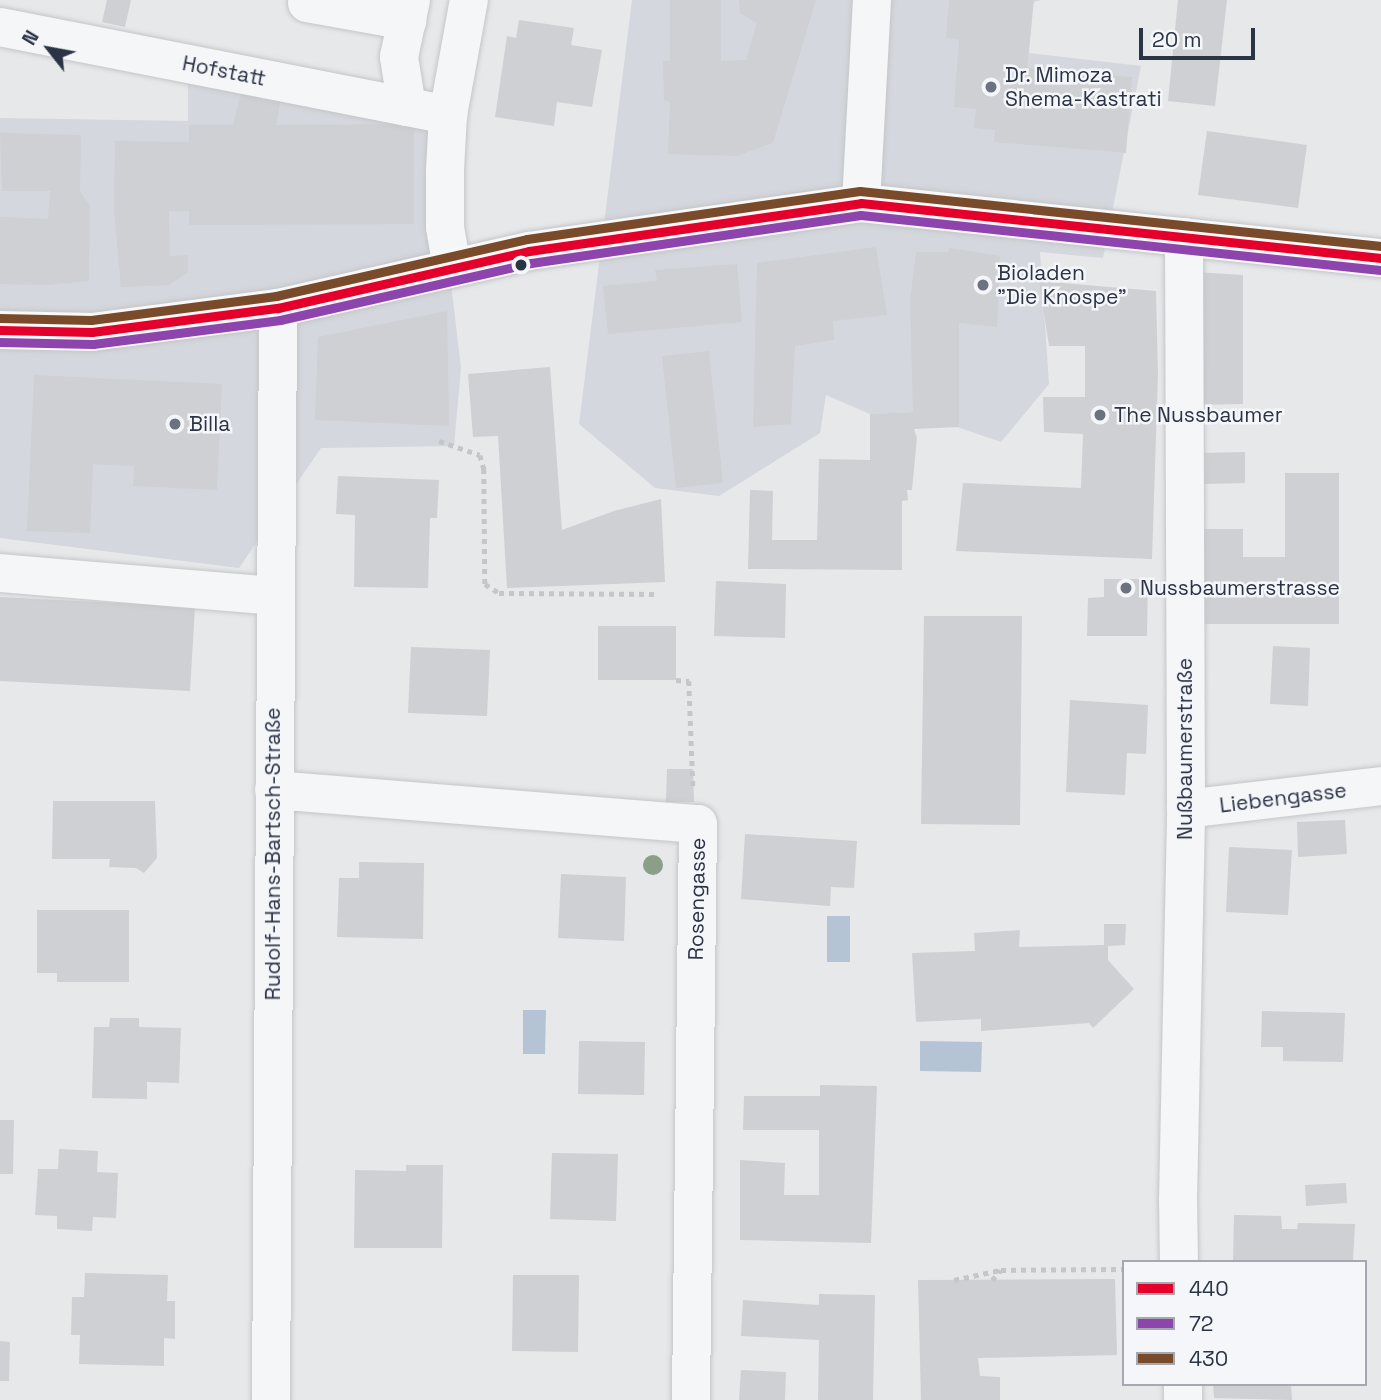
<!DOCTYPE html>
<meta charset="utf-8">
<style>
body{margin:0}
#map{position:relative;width:1381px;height:1400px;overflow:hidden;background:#e6e8ea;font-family:"Space Grotesk",sans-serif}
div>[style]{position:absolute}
.built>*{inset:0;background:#d4d7dd}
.water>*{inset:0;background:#b4c4d5}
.building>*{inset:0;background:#ced0d3}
.path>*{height:4.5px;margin-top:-2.25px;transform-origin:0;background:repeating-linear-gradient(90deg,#c5c6ca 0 5px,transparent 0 10px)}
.roads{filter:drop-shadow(0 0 2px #c4c6c8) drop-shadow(0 0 2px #c4c6c8)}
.minor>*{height:38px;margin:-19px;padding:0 19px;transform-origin:19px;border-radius:19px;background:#f5f6f7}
.major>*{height:38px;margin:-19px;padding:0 19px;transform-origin:19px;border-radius:19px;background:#f8f8f8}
.bus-1>*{height:9px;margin:-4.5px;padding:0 4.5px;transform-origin:4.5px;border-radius:4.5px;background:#e4002b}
.bus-2>*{height:9px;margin:-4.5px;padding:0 4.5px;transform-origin:4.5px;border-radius:4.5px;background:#8e44ad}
.bus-3>*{height:9px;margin:-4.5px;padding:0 4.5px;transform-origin:4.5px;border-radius:4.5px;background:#7a4b2a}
.trees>*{width:20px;height:20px;margin:-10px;border-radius:50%;background:#8a9e88}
.dots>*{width:19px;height:19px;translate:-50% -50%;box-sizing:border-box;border:4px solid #f4f6f9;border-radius:50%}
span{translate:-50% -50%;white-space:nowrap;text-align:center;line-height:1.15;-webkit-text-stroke:5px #f4f6f9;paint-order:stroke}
.street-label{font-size:21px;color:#2b3445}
.poi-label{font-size:21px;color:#2b3445}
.left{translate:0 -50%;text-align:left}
.legend{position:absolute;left:1122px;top:1260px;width:245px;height:126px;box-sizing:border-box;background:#f4f6f9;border:2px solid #a4a8b1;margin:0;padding:9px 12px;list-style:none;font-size:21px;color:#2b3445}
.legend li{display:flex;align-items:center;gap:14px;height:35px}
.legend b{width:35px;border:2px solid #a4a8b1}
.north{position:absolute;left:14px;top:14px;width:70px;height:70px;-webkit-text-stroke:5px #f4f6f9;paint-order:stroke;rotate:301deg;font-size:19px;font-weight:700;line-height:28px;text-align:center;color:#2b3445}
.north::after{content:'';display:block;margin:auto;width:24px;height:32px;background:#2b3445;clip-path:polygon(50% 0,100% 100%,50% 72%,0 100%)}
.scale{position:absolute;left:1139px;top:28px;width:116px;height:32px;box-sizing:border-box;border:4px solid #2b3445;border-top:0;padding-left:9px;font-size:21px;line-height:24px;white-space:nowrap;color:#2b3445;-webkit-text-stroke:5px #f4f6f9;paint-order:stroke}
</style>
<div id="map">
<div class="built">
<div style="clip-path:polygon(632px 0,1042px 0,1033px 2px,1029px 53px,1141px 66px,1103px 258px,1040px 252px,1049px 384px,1001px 442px,913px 412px,870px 414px,826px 395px,820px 433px,719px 496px,655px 488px,579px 424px)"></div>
<div style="clip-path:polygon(188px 75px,432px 122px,461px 368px,454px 446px,321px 448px,239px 568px,0 538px,0 118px,188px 121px)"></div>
</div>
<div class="water">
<div style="clip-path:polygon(827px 916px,850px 916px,850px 962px,827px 962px)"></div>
<div style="clip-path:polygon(523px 1010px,546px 1010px,545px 1054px,523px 1054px)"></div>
<div style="clip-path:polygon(920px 1041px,982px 1042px,981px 1072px,920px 1071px)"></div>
</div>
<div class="building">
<div style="clip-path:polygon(107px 0,131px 0,125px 27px,102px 22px)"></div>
<div style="clip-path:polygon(670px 0,721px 0,721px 61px,746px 60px,757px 23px,740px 13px,739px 0,816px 0,773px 143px,736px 156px,668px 154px,670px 102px,664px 100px,663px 61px,670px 61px)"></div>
<div style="clip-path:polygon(949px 0,1034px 0,1027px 68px,1132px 77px,1126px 153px,994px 142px,995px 130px,974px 128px,976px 109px,954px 107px,959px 39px,946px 38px)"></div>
<div style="clip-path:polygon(1178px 0,1227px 0,1215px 106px,1168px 101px)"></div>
<div style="clip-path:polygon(519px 20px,574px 28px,571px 45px,602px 50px,592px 107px,557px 102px,554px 126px,495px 117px,507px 36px,516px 38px)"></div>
<div style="clip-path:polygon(243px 87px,282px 93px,276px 125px,414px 124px,414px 224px,189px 225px,189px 211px,169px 211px,170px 256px,188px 255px,188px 272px,169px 285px,121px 287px,114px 210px,115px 141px,189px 142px,189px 125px,233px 125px)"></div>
<div style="clip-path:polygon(1207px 131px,1307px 145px,1298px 208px,1198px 195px)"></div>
<div style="clip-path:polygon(0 133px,81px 135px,80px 191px,90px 206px,89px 281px,46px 285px,0 284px,0 217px,48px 219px,50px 191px,2px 191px)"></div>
<div style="clip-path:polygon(876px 247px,887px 315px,833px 321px,834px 340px,795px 346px,791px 424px,753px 427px,757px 263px)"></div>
<div style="clip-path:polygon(949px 248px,1000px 256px,997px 327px,959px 323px,959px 427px,914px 429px,917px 438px,912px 490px,907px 490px,908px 500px,902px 501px,902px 570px,748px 569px,750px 490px,773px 491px,772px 540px,817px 540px,819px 459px,870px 460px,870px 414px,913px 412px,910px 301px,916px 252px,948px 252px)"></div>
<div style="clip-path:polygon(737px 264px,742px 322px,608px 334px,603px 286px,657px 281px,655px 270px)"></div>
<div style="clip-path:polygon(1195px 272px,1243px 275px,1243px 404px,1194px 405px)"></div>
<div style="clip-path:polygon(1039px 281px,1156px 291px,1158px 375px,1152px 559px,956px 551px,963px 483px,1081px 488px,1083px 434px,1044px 432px,1043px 397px,1085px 397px,1085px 346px,1049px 346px)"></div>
<div style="clip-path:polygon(447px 311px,449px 426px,315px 420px,318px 337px)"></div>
<div style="clip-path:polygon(709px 351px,723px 483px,676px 488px,662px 356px)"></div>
<div style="clip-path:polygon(550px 367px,562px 530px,614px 511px,661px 499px,665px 582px,507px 588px,498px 436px,473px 437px,468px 374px)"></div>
<div style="clip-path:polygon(34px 375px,222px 384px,217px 490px,133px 486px,134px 466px,93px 464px,90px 533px,27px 531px)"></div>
<div style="clip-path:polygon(1245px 452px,1245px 483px,1204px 484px,1203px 453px)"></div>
<div style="clip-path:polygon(1285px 473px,1339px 473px,1339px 624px,1199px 624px,1199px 529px,1243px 529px,1243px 557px,1285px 557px)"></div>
<div style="clip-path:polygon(338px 476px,439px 480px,437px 518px,430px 518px,428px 588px,354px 587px,355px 515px,336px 514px)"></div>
<div style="clip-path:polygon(1104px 579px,1148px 579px,1147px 636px,1087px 636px,1088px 598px,1104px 597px)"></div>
<div style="clip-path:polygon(716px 581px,786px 584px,785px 638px,714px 636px)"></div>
<div style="clip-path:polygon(0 597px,195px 607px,190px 691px,0 681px)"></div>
<div style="clip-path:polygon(924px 616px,1022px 616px,1020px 825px,921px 824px)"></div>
<div style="clip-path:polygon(598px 626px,676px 626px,676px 680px,598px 680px)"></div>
<div style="clip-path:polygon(1273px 646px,1310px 648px,1308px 706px,1270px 704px)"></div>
<div style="clip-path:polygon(411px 647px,490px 650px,487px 716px,408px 713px)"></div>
<div style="clip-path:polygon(1070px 700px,1148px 705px,1146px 754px,1127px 753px,1125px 795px,1066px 792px)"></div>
<div style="clip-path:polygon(667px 769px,693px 769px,694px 802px,666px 802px)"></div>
<div style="clip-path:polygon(53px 801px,155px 801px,157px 858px,144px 873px,136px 868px,109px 867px,110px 859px,52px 859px)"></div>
<div style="clip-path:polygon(1345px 820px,1347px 854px,1298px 857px,1297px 822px)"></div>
<div style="clip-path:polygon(745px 834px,857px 841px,854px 888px,831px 887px,830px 906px,741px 899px)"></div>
<div style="clip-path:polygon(1229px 847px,1292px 850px,1288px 915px,1226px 912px)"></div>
<div style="clip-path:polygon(359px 862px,424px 863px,423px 939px,337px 937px,339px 878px,359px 878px)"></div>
<div style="clip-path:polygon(561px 874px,626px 877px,624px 941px,558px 938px)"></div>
<div style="clip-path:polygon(37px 910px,129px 910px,129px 982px,57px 982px,57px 973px,37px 973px)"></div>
<div style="clip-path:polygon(1104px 924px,1126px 924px,1125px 945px,1108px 946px,1108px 960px,1134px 989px,1093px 1028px,1089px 1023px,981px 1031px,981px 1019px,916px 1022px,912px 953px,975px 951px,974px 933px,1020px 930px,1019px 947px,1104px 945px)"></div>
<div style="clip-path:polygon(1262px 1011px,1345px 1013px,1343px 1062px,1283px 1061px,1283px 1047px,1261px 1047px)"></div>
<div style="clip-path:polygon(110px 1018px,139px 1018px,139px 1027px,181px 1028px,179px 1083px,147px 1082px,147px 1099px,92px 1098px,94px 1027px,109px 1027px)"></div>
<div style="clip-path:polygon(579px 1041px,645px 1042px,644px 1095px,578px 1094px)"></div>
<div style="clip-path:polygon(820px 1085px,877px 1086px,871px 1243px,740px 1240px,740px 1160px,785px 1163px,784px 1195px,819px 1195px,819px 1130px,743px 1130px,744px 1096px,820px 1096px)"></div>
<div style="clip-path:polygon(0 1120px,14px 1120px,13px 1174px,0 1174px)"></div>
<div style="clip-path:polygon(59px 1149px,98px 1151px,97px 1172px,118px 1173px,116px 1218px,93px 1217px,92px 1231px,57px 1229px,57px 1216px,35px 1215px,38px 1169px,58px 1169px)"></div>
<div style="clip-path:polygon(552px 1153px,618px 1154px,616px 1221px,550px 1219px)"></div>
<div style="clip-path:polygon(406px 1165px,443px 1165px,442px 1248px,354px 1248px,355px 1170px,406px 1171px)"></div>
<div style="clip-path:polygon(1346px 1183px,1347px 1203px,1306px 1206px,1305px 1185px)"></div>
<div style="clip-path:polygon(1234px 1215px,1281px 1216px,1282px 1229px,1297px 1229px,1298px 1223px,1355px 1224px,1353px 1260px,1233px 1262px)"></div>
<div style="clip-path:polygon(85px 1273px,168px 1275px,167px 1301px,175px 1301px,175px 1339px,164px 1338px,164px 1366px,79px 1364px,80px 1335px,71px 1335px,72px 1297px,84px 1297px)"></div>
<div style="clip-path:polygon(513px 1275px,579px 1275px,578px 1352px,512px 1351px)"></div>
<div style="clip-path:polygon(1115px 1279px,1117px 1355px,978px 1358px,980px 1376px,1000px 1377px,1000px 1400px,921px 1400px,918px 1280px)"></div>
<div style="clip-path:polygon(819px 1294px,875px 1295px,873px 1400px,818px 1400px,819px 1340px,741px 1336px,743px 1300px,819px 1305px)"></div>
<div style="clip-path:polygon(0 1341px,10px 1342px,9px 1381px,0 1381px)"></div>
<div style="clip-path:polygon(741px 1370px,786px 1372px,785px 1400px,739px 1400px)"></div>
<div style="clip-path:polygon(1213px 1384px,1291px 1384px,1292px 1400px,1214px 1398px)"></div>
</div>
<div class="path">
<div style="left:439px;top:441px;width:43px;rotate:18.9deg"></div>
<div style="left:480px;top:455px;width:15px;rotate:74deg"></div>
<div style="left:484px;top:469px;width:115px;rotate:89.5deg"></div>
<div style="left:485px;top:584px;width:17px;rotate:33deg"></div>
<div style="left:499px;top:593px;width:157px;rotate:0.4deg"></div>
<div style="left:676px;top:680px;width:13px;rotate:4deg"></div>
<div style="left:689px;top:681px;width:105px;rotate:87.8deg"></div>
<div style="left:954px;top:1280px;width:47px;rotate:-12.3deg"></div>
<div style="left:992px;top:1280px;width:13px;rotate:-48deg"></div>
<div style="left:1001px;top:1270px;width:123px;rotate:-0.5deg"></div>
</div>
<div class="roads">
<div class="minor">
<div style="left:307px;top:3px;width:102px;rotate:10.2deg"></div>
<div style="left:0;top:27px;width:457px;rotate:11.1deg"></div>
<div style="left:407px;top:107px;width:51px;rotate:-99.1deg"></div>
<div style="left:399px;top:57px;width:58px;rotate:-78.1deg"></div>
<div style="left:861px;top:203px;width:203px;rotate:-86.9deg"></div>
<div style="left:452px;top:268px;width:42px;rotate:-99.7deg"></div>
<div style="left:445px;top:227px;width:57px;rotate:-90deg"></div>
<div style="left:445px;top:170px;width:55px;rotate:-86.9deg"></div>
<div style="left:448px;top:115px;width:117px;rotate:-79.7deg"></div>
<div style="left:0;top:573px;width:276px;rotate:4.8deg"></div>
<div style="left:274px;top:790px;width:425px;rotate:4.6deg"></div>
<div style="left:698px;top:824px;width:576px;rotate:90.7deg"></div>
<div style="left:1186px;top:809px;width:196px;rotate:-6.7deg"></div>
<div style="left:1179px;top:1262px;width:62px;rotate:-90.9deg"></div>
<div style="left:1178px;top:1200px;width:391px;rotate:-88.8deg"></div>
<div style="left:1186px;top:809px;width:572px;rotate:-90.2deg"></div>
<div style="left:1183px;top:1384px;width:16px;rotate:90deg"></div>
<div style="left:271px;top:1400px;width:1092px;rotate:-89.63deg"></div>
</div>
<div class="major">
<div style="left:0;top:330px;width:92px;rotate:1.2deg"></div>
<div style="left:92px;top:332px;width:188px;rotate:-7.4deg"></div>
<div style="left:278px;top:308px;width:257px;rotate:-12.8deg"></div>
<div style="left:529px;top:251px;width:335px;rotate:-8.2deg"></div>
<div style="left:861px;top:203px;width:523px;rotate:6.04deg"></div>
</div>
</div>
<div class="bus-1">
<div style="left:0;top:330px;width:92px;rotate:1.2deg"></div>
<div style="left:92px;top:332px;width:188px;rotate:-7.4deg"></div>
<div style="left:278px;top:308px;width:257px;rotate:-12.8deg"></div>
<div style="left:529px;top:251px;width:335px;rotate:-8.2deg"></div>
<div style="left:861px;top:203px;width:523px;rotate:6.04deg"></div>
</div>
<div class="bus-2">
<div style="left:0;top:342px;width:93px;rotate:1.2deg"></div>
<div style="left:93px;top:344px;width:189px;rotate:-7.3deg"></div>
<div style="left:280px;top:320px;width:257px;rotate:-12.8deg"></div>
<div style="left:531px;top:263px;width:333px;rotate:-8.3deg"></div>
<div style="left:861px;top:215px;width:522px;rotate:6.05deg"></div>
</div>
<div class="bus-3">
<div style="left:0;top:318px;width:91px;rotate:1.3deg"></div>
<div style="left:91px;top:320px;width:187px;rotate:-7.4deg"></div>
<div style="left:276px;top:296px;width:257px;rotate:-12.8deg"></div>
<div style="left:527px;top:239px;width:336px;rotate:-8.2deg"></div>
<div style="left:860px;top:191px;width:524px;rotate:6.03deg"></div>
</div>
<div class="trees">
<div style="left:653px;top:865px"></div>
</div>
<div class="dots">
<div style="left:991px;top:87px;background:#6c737f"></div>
<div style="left:521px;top:265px;background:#2b3445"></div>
<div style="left:983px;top:285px;background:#6c737f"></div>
<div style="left:1100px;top:415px;background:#6c737f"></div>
<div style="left:175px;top:424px;background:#6c737f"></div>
<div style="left:1126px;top:588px;background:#6c737f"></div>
</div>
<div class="street-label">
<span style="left:224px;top:71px;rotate:11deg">Hofstatt</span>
<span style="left:1185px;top:749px;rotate:-90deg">Nußbaumerstraße</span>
<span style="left:1283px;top:798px;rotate:-7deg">Liebengasse</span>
<span style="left:273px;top:854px;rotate:-90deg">Rudolf-Hans-Bartsch-Straße</span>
<span style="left:697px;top:899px;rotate:-89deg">Rosengasse</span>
</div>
<div class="poi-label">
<span class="left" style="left:1005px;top:87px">Dr. Mimoza<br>Shema-Kastrati</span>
<span class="left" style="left:997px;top:285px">Bioladen<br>"Die Knospe"</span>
<span class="left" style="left:1114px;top:415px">The Nussbaumer</span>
<span class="left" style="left:189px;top:424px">Billa</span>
<span class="left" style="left:1140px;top:588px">Nussbaumerstrasse</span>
</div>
<ul class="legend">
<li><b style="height:9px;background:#e4002b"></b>440</li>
<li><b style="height:9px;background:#8e44ad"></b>72</li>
<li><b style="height:9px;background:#7a4b2a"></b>430</li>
</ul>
<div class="north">N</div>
<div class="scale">20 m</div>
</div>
